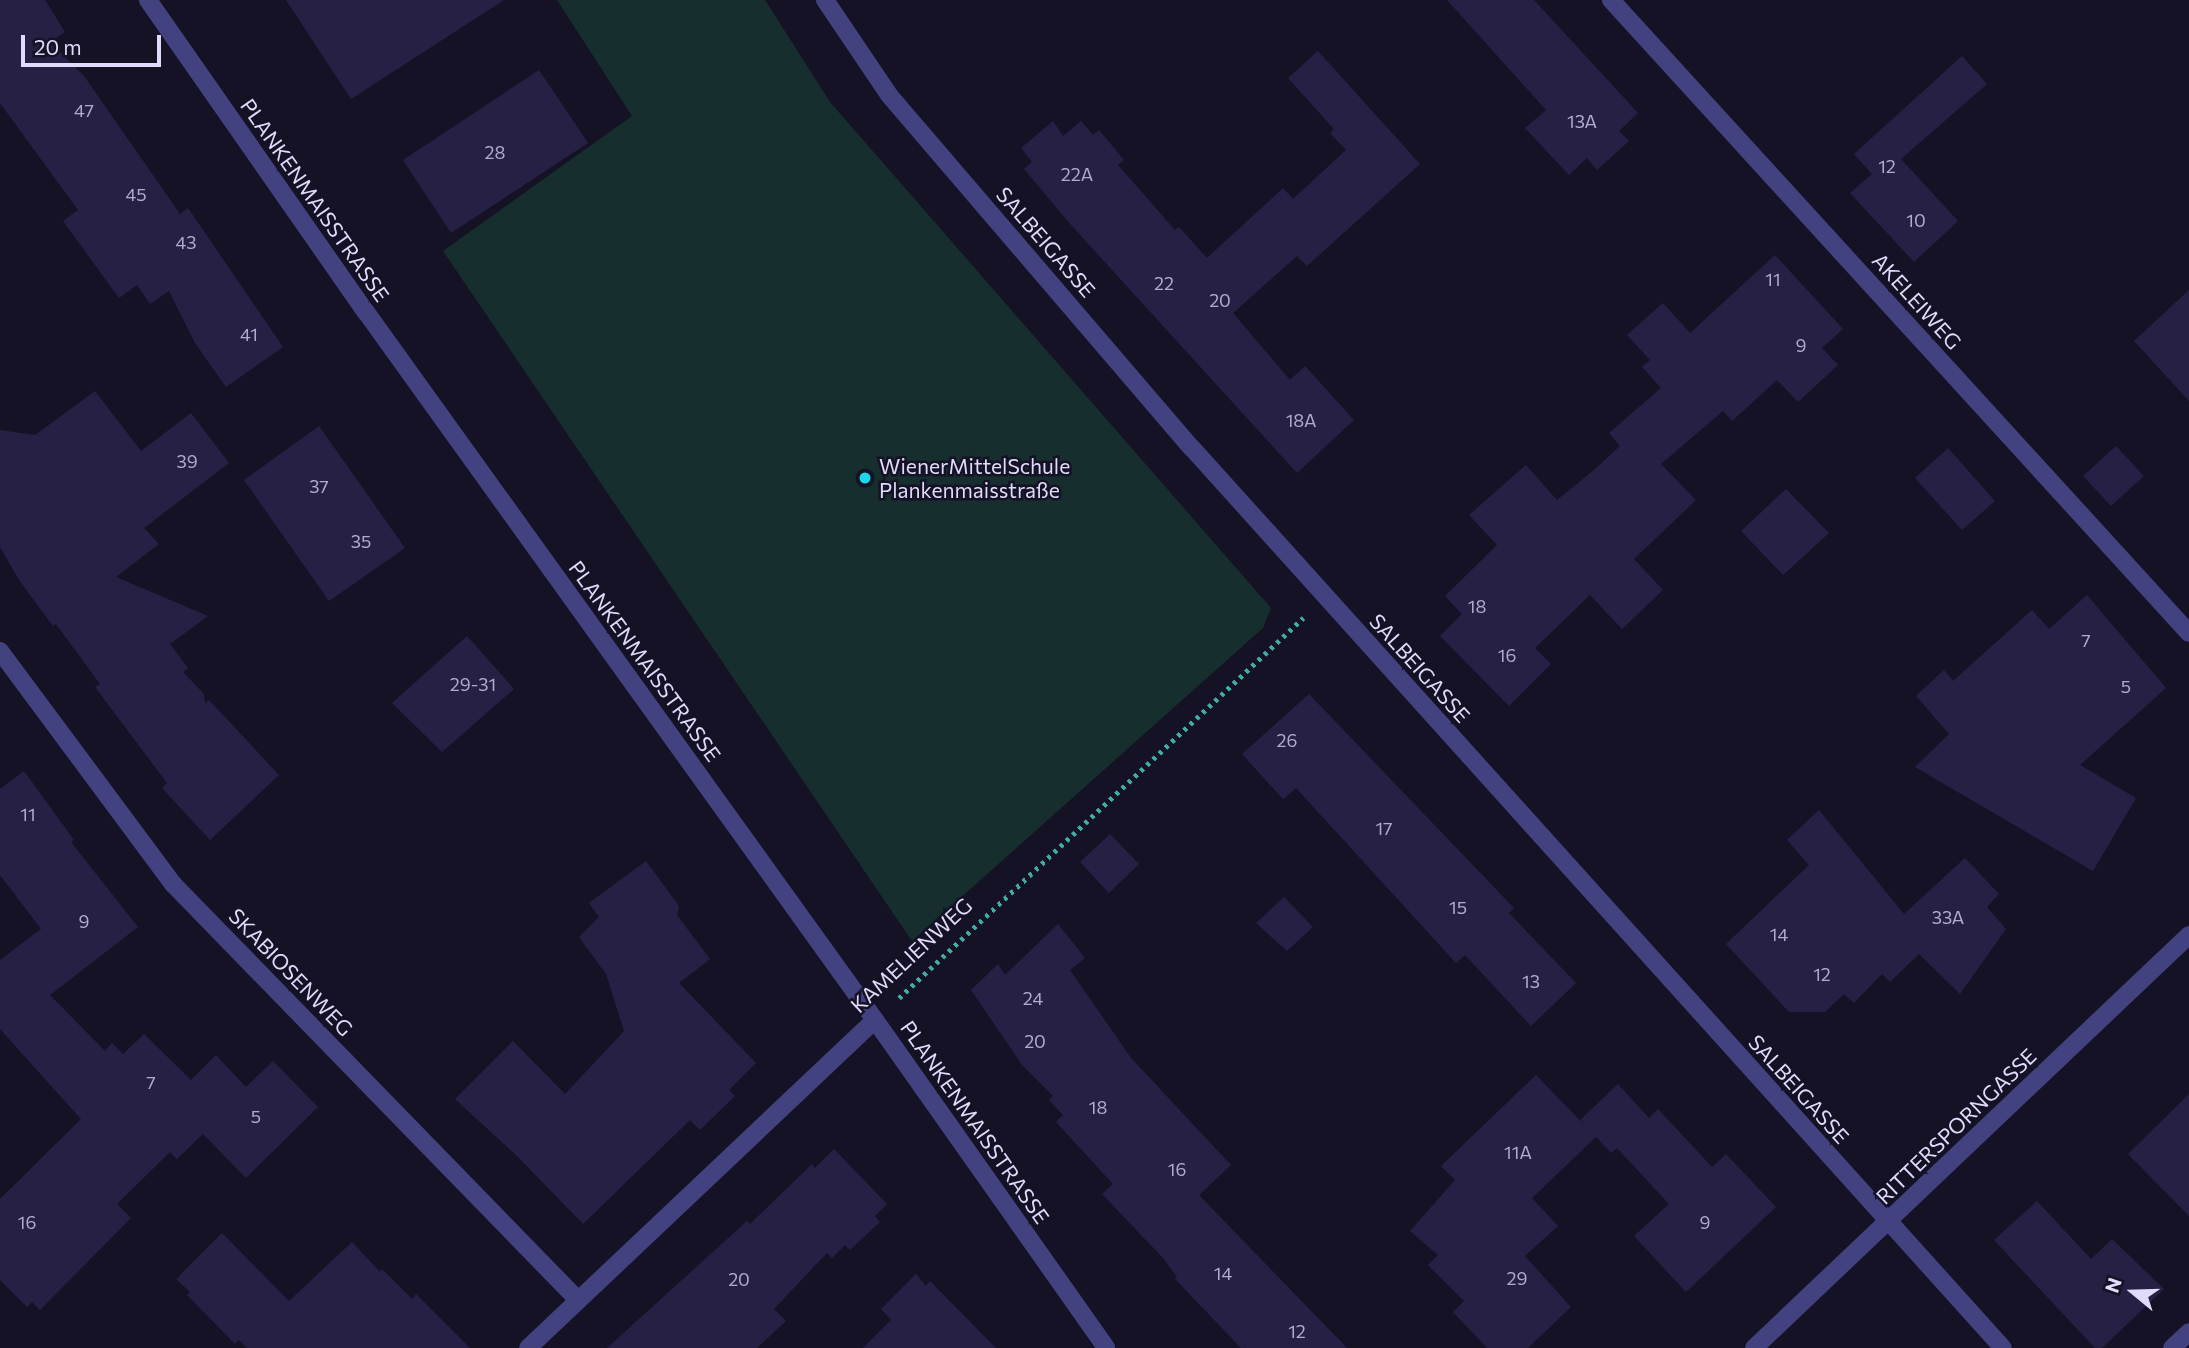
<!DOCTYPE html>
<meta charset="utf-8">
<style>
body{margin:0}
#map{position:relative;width:2189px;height:1348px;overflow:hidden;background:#151226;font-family:Commissioner,sans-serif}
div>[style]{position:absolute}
.green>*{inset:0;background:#162f2e}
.building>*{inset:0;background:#272045}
.path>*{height:4.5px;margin-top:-2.25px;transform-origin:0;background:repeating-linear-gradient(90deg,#3dada4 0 3.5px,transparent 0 8.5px)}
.street>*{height:18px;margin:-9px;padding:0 9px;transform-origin:9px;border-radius:9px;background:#434280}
.dots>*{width:19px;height:19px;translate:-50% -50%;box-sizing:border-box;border:4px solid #151226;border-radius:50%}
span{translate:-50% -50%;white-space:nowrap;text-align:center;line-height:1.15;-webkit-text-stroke:5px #151226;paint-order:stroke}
.number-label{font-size:18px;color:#b0acce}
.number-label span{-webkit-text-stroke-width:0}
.street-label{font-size:21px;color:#dedbfb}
.poi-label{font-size:21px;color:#dedbfb}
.left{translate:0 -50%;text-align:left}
.north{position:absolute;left:2098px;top:1257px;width:70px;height:70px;-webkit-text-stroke:5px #151226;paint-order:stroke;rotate:289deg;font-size:19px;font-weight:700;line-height:28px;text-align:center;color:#dedbfb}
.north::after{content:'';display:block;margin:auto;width:24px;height:32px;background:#dedbfb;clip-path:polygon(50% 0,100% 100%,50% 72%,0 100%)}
.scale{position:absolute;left:21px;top:35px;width:140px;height:32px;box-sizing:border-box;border:4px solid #dedbfb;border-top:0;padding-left:9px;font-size:21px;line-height:24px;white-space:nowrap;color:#dedbfb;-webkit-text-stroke:5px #151226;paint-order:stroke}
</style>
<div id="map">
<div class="green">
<div style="clip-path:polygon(557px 0,765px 0,830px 102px,1271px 608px,1263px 628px,912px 941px,443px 251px,632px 116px)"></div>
</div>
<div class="building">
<div style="clip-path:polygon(0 0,45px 0,65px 32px,50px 42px,84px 76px,180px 214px,188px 208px,283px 347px,226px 387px,195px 343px,169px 291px,150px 304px,137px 285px,119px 298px,63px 221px,78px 210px,0 103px)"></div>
<div style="clip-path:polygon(286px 0,504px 0,351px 99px)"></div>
<div style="clip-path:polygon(1447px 0,1534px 0,1638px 113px,1619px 131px,1629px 141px,1597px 170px,1587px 158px,1569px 175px,1525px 128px,1546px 110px)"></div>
<div style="clip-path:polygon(1318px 51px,1420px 164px,1307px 266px,1297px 256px,1233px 313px,1290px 380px,1305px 366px,1354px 420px,1297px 473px,1072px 226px,1024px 169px,1032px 162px,1021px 148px,1053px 121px,1063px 136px,1081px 121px,1093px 135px,1099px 130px,1124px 160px,1118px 165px,1175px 230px,1179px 227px,1207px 258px,1283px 188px,1293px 199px,1346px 150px,1330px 133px,1334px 129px,1288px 78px)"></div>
<div style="clip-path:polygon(1962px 56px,1987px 84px,1901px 159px,1958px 221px,1914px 262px,1850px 193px,1872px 174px,1854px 154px)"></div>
<div style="clip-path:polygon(539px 70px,588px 143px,451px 233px,403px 160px)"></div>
<div style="clip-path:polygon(1775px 255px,1843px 329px,1822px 348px,1838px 365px,1798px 402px,1777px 380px,1732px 421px,1723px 411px,1661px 464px,1696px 500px,1634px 559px,1663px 590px,1622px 629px,1590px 595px,1535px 648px,1551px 664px,1509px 706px,1440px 636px,1462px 614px,1445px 596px,1497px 545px,1469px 515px,1526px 465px,1557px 500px,1594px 470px,1620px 446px,1609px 433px,1661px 388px,1642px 367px,1650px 360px,1627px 335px,1663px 303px,1690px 333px)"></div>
<div style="clip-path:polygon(2189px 290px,2189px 401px,2134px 341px)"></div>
<div style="clip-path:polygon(95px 391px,141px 451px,191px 413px,229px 463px,144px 528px,159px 544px,116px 577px,208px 616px,170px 644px,188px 668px,183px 672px,204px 694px,205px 703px,209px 700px,279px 775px,210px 840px,162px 788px,167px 783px,95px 687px,100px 684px,56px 624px,53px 626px,19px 580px,0 547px,0 430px,35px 435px)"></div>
<div style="clip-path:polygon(319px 426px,405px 548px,329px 601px,244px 480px)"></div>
<div style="clip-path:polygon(2116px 446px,2144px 476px,2111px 506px,2083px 476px)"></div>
<div style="clip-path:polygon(1948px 448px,1995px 501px,1962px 530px,1915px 478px)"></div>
<div style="clip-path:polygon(1786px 489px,1829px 533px,1783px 575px,1741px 531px)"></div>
<div style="clip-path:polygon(2087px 595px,2166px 688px,2080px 765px,2136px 798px,2093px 871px,1915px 767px,1949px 734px,1916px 696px,1944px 670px,1953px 681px,2032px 610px,2049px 629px)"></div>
<div style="clip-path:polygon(467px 636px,514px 689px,442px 752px,392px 703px)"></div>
<div style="clip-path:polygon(1309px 694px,1514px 908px,1509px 913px,1576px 983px,1531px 1026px,1465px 955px,1456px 963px,1296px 788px,1283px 799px,1242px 754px)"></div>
<div style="clip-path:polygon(24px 771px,74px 840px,71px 842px,138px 927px,50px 995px,105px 1051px,112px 1043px,123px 1054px,144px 1034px,191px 1080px,216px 1055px,246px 1087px,273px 1061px,318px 1107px,246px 1178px,203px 1134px,177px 1159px,170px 1152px,117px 1204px,131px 1218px,40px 1310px,32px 1302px,27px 1307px,0 1280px,0 1199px,81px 1119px,0 1029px,0 960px,41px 929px,0 875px,0 789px)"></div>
<div style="clip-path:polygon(1819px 810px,1904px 914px,1965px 858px,1999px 894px,1987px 907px,2006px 929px,1960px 994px,1919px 954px,1890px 982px,1882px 974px,1854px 1003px,1844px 994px,1825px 1012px,1789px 1012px,1726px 944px,1809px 865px,1787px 840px)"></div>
<div style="clip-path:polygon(1110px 834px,1139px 864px,1109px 893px,1080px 862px)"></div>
<div style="clip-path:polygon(646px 861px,679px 906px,677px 915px,710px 959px,679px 983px,756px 1063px,729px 1090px,735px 1096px,700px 1130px,690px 1120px,583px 1224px,517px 1156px,455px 1099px,513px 1041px,565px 1094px,624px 1031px,606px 974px,579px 937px,599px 917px,589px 903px)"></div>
<div style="clip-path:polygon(1284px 897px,1313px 927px,1287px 951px,1256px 923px)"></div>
<div style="clip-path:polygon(1058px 924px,1085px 958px,1070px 970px,1131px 1058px,1231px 1165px,1199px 1195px,1347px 1348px,1241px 1348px,1175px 1279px,1177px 1277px,1163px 1258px,1102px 1194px,1113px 1184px,1056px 1122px,1063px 1115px,1049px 1100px,1053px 1096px,1022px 1065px,971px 990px,998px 964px,1005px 975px)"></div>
<div style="clip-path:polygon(1536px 1075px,1594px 1135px,1580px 1120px,1618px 1084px,1649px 1118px,1658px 1109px,1712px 1167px,1726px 1154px,1776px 1207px,1686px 1292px,1634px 1236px,1669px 1204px,1617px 1148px,1611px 1153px,1596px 1137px,1532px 1198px,1558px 1226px,1525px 1256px,1571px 1307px,1528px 1348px,1487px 1348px,1453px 1312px,1464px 1301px,1428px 1265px,1438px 1255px,1410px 1231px,1455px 1180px,1441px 1166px)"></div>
<div style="clip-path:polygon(2189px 1094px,2189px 1216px,2128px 1154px)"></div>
<div style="clip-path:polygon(834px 1149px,887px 1204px,875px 1216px,880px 1222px,850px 1250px,845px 1245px,832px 1258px,827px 1253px,774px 1309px,786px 1321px,757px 1348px,607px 1348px,747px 1221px,750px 1224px,812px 1164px,815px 1168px)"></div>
<div style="clip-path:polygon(2037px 1201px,2091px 1259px,2112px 1239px,2164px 1289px,2102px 1348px,2095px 1348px,1994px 1240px)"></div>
<div style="clip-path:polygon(222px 1233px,289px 1301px,352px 1242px,380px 1272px,382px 1269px,412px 1299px,416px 1294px,470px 1348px,247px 1348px,239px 1340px,235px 1344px,187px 1295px,190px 1292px,176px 1279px)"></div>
<div style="clip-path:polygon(916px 1274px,926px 1286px,930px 1281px,996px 1348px,863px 1348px,891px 1320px,881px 1309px)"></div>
</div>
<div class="path">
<div style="left:899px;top:998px;width:555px;rotate:-43.25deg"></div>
</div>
<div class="street">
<div style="left:148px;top:0;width:381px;rotate:55.1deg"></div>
<div style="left:366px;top:312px;width:872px;rotate:54.29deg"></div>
<div style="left:875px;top:1020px;width:401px;rotate:54.8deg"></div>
<div style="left:825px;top:0;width:115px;rotate:56deg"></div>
<div style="left:889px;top:95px;width:465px;rotate:49.4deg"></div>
<div style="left:1192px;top:448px;width:1211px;rotate:47.98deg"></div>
<div style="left:1611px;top:0;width:857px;rotate:47.6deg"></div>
<div style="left:0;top:651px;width:290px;rotate:53.4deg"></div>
<div style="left:173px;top:884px;width:581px;rotate:45.77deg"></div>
<div style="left:528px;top:1348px;width:477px;rotate:-43.4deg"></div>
<div style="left:1754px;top:1348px;width:600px;rotate:-43.51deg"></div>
<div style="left:2172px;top:1348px;width:23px;rotate:-43deg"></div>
</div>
<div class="dots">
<div style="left:865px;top:478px;background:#1cd7e7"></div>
</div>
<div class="number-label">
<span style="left:84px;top:110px">47</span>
<span style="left:1582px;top:121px">13A</span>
<span style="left:495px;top:152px">28</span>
<span style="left:1887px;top:166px">12</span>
<span style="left:1077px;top:174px">22A</span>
<span style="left:136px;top:194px">45</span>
<span style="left:1916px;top:220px">10</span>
<span style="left:186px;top:242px">43</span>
<span style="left:1773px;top:279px">11</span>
<span style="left:1164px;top:283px">22</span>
<span style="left:1220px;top:300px">20</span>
<span style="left:249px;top:334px">41</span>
<span style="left:1801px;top:345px">9</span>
<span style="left:1301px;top:420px">18A</span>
<span style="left:187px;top:461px">39</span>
<span style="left:319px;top:486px">37</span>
<span style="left:361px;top:541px">35</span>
<span style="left:1477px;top:606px">18</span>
<span style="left:2086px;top:640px">7</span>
<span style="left:1507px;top:655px">16</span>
<span style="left:473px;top:684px">29-31</span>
<span style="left:2126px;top:686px">5</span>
<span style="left:1287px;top:740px">26</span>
<span style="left:28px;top:814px">11</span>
<span style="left:1384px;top:828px">17</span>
<span style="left:1458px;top:907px">15</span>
<span style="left:1948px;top:917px">33A</span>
<span style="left:84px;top:921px">9</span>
<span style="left:1779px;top:934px">14</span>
<span style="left:1822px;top:974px">12</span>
<span style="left:1531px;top:981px">13</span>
<span style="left:1033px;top:998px">24</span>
<span style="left:1035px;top:1041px">20</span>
<span style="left:151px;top:1082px">7</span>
<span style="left:1098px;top:1107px">18</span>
<span style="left:256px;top:1116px">5</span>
<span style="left:1518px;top:1152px">11A</span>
<span style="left:1177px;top:1169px">16</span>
<span style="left:27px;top:1222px">16</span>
<span style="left:1705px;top:1222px">9</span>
<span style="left:1223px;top:1273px">14</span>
<span style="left:1517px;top:1278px">29</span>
<span style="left:739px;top:1279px">20</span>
<span style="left:1297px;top:1331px">12</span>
</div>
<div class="street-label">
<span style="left:315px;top:200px;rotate:55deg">PLANKENMAISSTRASSE</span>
<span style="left:1046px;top:242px;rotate:49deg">SALBEIGASSE</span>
<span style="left:1917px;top:301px;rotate:48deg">AKELEIWEG</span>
<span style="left:645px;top:661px;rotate:54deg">PLANKENMAISSTRASSE</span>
<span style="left:1420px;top:668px;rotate:48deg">SALBEIGASSE</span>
<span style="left:911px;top:955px;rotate:-43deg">KAMELIENWEG</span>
<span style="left:291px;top:972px;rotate:46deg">SKABIOSENWEG</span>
<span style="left:1799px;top:1089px;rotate:48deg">SALBEIGASSE</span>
<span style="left:975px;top:1122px;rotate:55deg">PLANKENMAISSTRASSE</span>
<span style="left:1956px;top:1126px;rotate:-44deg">RITTERSPORNGASSE</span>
</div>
<div class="poi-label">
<span class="left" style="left:879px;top:478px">WienerMittelSchule<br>Plankenmaisstraße</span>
</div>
<div class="north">N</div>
<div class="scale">20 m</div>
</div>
